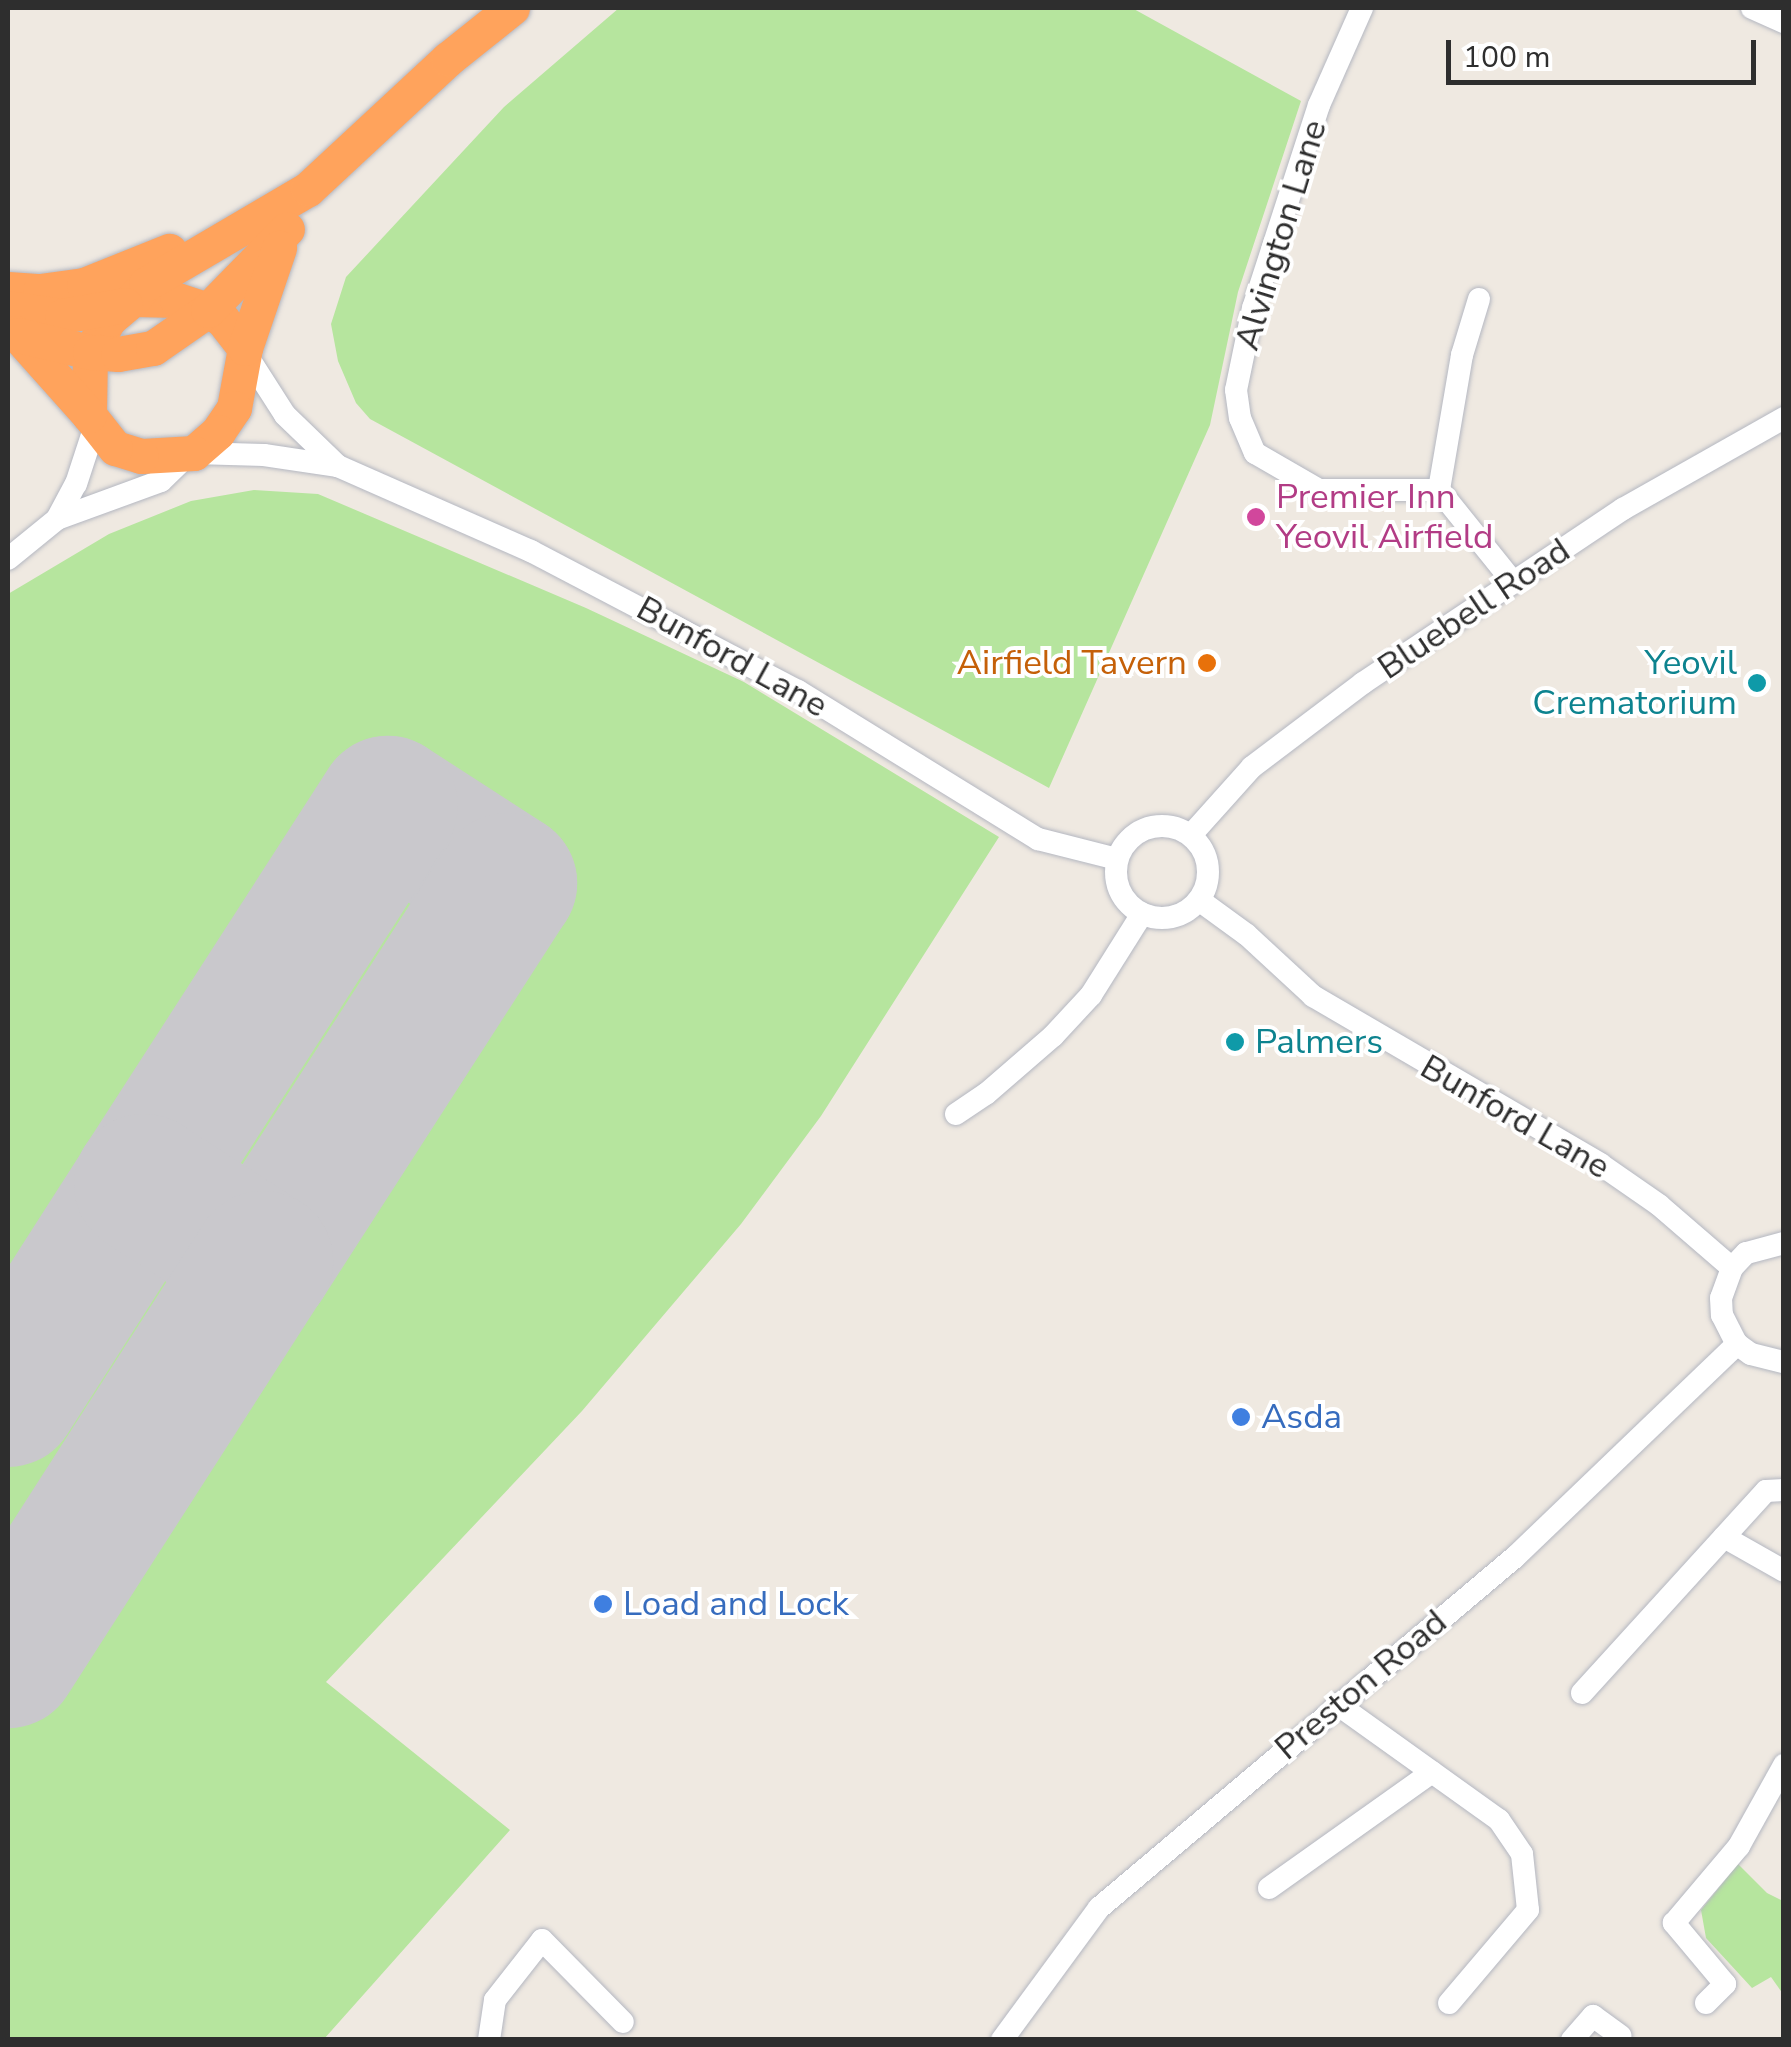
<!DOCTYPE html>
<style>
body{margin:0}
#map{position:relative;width:1791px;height:2047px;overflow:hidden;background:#efe9e1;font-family:"Nunito Sans",sans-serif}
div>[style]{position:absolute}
.green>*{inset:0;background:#b6e59e}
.runway>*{height:140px;margin:-70px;padding:0 70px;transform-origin:70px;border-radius:70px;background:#c9c8cc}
.roads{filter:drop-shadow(0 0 2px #b4b7c1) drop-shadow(0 0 2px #b4b7c1)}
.minor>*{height:22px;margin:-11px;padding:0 11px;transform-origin:11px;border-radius:11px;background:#fff}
.minor>.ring{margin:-11px;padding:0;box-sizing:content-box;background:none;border:22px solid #fff;border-radius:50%}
.highway>*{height:35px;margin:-17.5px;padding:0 17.5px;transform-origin:17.5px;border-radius:17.5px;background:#ffa35c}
.dots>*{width:28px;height:28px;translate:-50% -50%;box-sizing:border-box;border:5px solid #fff;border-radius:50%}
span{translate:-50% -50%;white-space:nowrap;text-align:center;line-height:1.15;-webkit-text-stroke:8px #fff;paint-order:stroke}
.street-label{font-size:35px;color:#2e2e2e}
.hotel-label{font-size:35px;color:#b23c85}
.left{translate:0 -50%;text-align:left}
.food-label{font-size:35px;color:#c56008}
.right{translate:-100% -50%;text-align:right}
.culture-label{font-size:35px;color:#0d838f}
.shop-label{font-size:35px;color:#366cbe}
.frame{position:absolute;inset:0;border:10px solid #2e2e2e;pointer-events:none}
.scale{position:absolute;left:1446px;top:40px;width:310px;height:45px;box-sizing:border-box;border:5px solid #2e2e2e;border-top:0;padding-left:12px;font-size:30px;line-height:35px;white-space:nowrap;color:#2e2e2e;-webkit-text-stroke:8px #fff;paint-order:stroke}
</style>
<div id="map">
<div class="green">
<div style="clip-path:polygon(619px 8px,1132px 8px,1301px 101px,1238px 292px,1210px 425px,1049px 788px,370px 419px,356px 403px,338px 361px,331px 324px,346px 277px,504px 107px)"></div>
<div style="clip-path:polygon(254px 490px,318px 494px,586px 608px,744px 682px,999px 837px,821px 1116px,741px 1224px,582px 1411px,326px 1682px,510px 1830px,324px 2039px,8px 2039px,8px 594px,109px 534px,191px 501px)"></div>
<div style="clip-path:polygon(1738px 1864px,1767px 1893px,1783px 1901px,1783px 1994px,1771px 1977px,1752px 1988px,1706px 1938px,1701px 1910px)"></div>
</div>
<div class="runway">
<div style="left:388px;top:806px;width:142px;rotate:32.9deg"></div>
<div style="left:507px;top:883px;width:450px;rotate:122.8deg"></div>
<div style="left:263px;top:1261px;width:142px;rotate:-147.1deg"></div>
<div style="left:144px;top:1184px;width:450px;rotate:-57.2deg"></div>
<div style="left:8px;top:1397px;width:253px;rotate:-57.4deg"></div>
<div style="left:144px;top:1184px;width:142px;rotate:32.9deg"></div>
<div style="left:263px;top:1261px;width:472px;rotate:122.7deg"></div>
</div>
<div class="roads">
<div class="minor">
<div style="left:1362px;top:8px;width:106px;rotate:113.9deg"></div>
<div style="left:1319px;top:105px;width:213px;rotate:108deg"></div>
<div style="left:1253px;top:308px;width:84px;rotate:101.7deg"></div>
<div style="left:1236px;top:390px;width:28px;rotate:82deg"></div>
<div style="left:1240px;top:418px;width:38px;rotate:67deg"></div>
<div style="left:1255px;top:453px;width:74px;rotate:30deg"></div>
<div style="left:1319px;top:490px;width:120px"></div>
<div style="left:1752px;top:8px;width:35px;rotate:24deg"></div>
<div style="left:1479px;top:299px;width:59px;rotate:106.9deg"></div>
<div style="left:1462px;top:355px;width:137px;rotate:99.7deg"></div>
<div style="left:1439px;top:490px;width:118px;rotate:51.2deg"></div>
<div style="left:246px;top:354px;width:72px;rotate:57.4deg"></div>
<div style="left:285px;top:415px;width:74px;rotate:43.9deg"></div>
<div style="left:194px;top:453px;width:70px;rotate:1.6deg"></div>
<div style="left:264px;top:455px;width:75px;rotate:8.5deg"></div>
<div style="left:338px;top:466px;width:211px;rotate:23.8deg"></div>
<div style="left:531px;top:551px;width:301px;rotate:27.7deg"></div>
<div style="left:798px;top:691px;width:282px;rotate:31.7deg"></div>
<div style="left:1038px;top:839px;width:81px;rotate:14.2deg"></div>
<div style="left:57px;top:519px;width:40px;rotate:-62deg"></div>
<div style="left:76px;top:484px;width:61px;rotate:-71.9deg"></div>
<div style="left:8px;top:559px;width:63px;rotate:-39.2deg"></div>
<div style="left:57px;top:519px;width:111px;rotate:-20.1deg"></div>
<div style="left:161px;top:481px;width:39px;rotate:-44deg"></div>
<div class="ring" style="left:1116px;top:826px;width:70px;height:70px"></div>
<div style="left:1191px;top:835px;width:91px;rotate:-48.1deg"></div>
<div style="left:1252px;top:767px;width:139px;rotate:-37.1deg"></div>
<div style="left:1363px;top:683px;width:313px;rotate:-33.8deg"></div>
<div style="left:1623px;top:509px;width:185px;rotate:-29.5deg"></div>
<div style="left:1199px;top:900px;width:59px;rotate:36.1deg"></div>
<div style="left:1247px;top:935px;width:90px;rotate:42.7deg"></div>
<div style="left:1313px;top:996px;width:333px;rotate:30.3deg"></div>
<div style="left:1600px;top:1164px;width:72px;rotate:34.8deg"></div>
<div style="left:1659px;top:1205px;width:96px;rotate:40.8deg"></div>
<div style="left:956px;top:1114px;width:36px;rotate:-34deg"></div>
<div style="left:986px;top:1094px;width:89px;rotate:-40.9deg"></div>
<div style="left:1053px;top:1036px;width:56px;rotate:-47.2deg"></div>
<div style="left:1091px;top:995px;width:96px;rotate:-57.8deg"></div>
<div style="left:1784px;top:1243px;width:39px;rotate:165deg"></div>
<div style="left:1746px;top:1253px;width:21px;rotate:133deg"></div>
<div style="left:1732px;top:1268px;width:32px;rotate:110deg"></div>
<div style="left:1721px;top:1298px;width:17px;rotate:87deg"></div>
<div style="left:1722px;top:1315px;width:33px;rotate:63deg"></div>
<div style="left:1737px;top:1344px;width:17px;rotate:36deg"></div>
<div style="left:1751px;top:1354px;width:34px;rotate:14deg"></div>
<div style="left:1724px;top:1537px;width:69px;rotate:29.5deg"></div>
<div style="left:1582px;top:1693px;width:273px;rotate:-47.7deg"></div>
<div style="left:1766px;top:1491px;width:18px;rotate:-3deg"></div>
<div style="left:1337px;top:1704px;width:199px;rotate:35.6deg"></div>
<div style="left:1499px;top:1820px;width:41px;rotate:55.9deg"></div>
<div style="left:1522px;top:1854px;width:56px;rotate:83.9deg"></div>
<div style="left:1528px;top:1910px;width:122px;rotate:130.3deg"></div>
<div style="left:1269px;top:1888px;width:200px;rotate:-35.4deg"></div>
<div style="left:1706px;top:2003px;width:27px;rotate:-45deg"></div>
<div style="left:1725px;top:1984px;width:80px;rotate:-129.9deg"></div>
<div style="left:1674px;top:1923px;width:101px;rotate:-49.8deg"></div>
<div style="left:1739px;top:1846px;width:93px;rotate:-60.9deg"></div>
<div style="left:489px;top:2040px;width:40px;rotate:-81.5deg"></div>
<div style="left:495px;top:2000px;width:76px;rotate:-51.9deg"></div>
<div style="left:542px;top:1940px;width:115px;rotate:45.4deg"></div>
<div style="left:1002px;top:2040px;width:164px;rotate:-53.7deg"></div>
<div style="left:1099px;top:1908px;width:544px;rotate:-40.16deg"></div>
<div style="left:1515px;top:1557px;width:308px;rotate:-43.8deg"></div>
<div style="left:1572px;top:2040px;width:32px;rotate:-49deg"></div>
<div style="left:1593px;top:2016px;width:34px;rotate:36deg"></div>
</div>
<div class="highway">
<div style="left:8px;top:289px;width:32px;rotate:4deg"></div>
<div style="left:40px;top:291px;width:44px;rotate:-7.8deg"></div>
<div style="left:84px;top:285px;width:92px;rotate:-21.8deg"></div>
<div style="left:133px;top:299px;width:44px;rotate:1.3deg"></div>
<div style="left:177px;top:300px;width:33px;rotate:18deg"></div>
<div style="left:208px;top:310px;width:17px;rotate:33deg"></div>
<div style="left:222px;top:319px;width:37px;rotate:52deg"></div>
<div style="left:245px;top:348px;width:61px;rotate:100.4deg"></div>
<div style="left:234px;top:408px;width:29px;rotate:124deg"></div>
<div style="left:218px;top:432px;width:32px;rotate:139deg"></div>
<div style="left:194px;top:453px;width:53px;rotate:176.8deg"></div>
<div style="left:141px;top:456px;width:27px;rotate:-163deg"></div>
<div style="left:115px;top:448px;width:42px;rotate:-128.2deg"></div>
<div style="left:89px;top:415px;width:63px;rotate:-89.1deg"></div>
<div style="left:90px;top:352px;width:38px;rotate:-60deg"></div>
<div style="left:109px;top:319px;width:31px;rotate:-40deg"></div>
<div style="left:133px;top:299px;width:20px;rotate:-49deg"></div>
<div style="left:146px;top:284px;width:188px;rotate:-30.4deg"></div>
<div style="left:308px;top:189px;width:191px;rotate:-42.9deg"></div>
<div style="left:448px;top:59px;width:82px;rotate:-38.6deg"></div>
<div style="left:8px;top:308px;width:55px;rotate:8.4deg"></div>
<div style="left:62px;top:316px;width:64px;rotate:-9.9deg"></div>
<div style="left:16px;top:333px;width:110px;rotate:48.3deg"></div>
<div style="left:18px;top:335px;width:74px;rotate:13.3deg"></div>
<div style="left:90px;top:352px;width:28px;rotate:4deg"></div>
<div style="left:118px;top:354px;width:36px;rotate:-10deg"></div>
<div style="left:153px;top:348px;width:67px;rotate:-34.6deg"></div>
<div style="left:208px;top:310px;width:113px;rotate:-45.7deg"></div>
<div style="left:245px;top:348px;width:106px;rotate:-71.2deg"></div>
</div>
</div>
<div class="dots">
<div style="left:1256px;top:517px;background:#d1479c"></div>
<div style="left:1207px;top:663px;background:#e8710a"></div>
<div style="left:1757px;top:683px;background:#0f9aa8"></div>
<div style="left:1235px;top:1042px;background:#0f9aa8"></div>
<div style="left:1241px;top:1417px;background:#3f7fe0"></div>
<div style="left:603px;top:1604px;background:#3f7fe0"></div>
</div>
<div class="street-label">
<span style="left:1281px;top:235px;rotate:-73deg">Alvington Lane</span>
<span style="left:1474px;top:609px;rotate:-34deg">Bluebell Road</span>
<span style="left:732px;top:657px;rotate:29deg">Bunford Lane</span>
<span style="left:1515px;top:1117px;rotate:30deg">Bunford Lane</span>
<span style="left:1361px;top:1685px;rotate:-40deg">Preston Road</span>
</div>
<div class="hotel-label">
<span class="left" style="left:1276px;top:517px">Premier Inn<br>Yeovil Airfield</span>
</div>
<div class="food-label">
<span class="right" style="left:1187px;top:663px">Airfield Tavern</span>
</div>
<div class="culture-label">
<span class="right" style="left:1737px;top:683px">Yeovil<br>Crematorium</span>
<span class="left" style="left:1255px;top:1042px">Palmers</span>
</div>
<div class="shop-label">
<span class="left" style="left:1261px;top:1417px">Asda</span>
<span class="left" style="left:623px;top:1604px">Load and Lock</span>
</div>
<div class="frame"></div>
<div class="scale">100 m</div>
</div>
